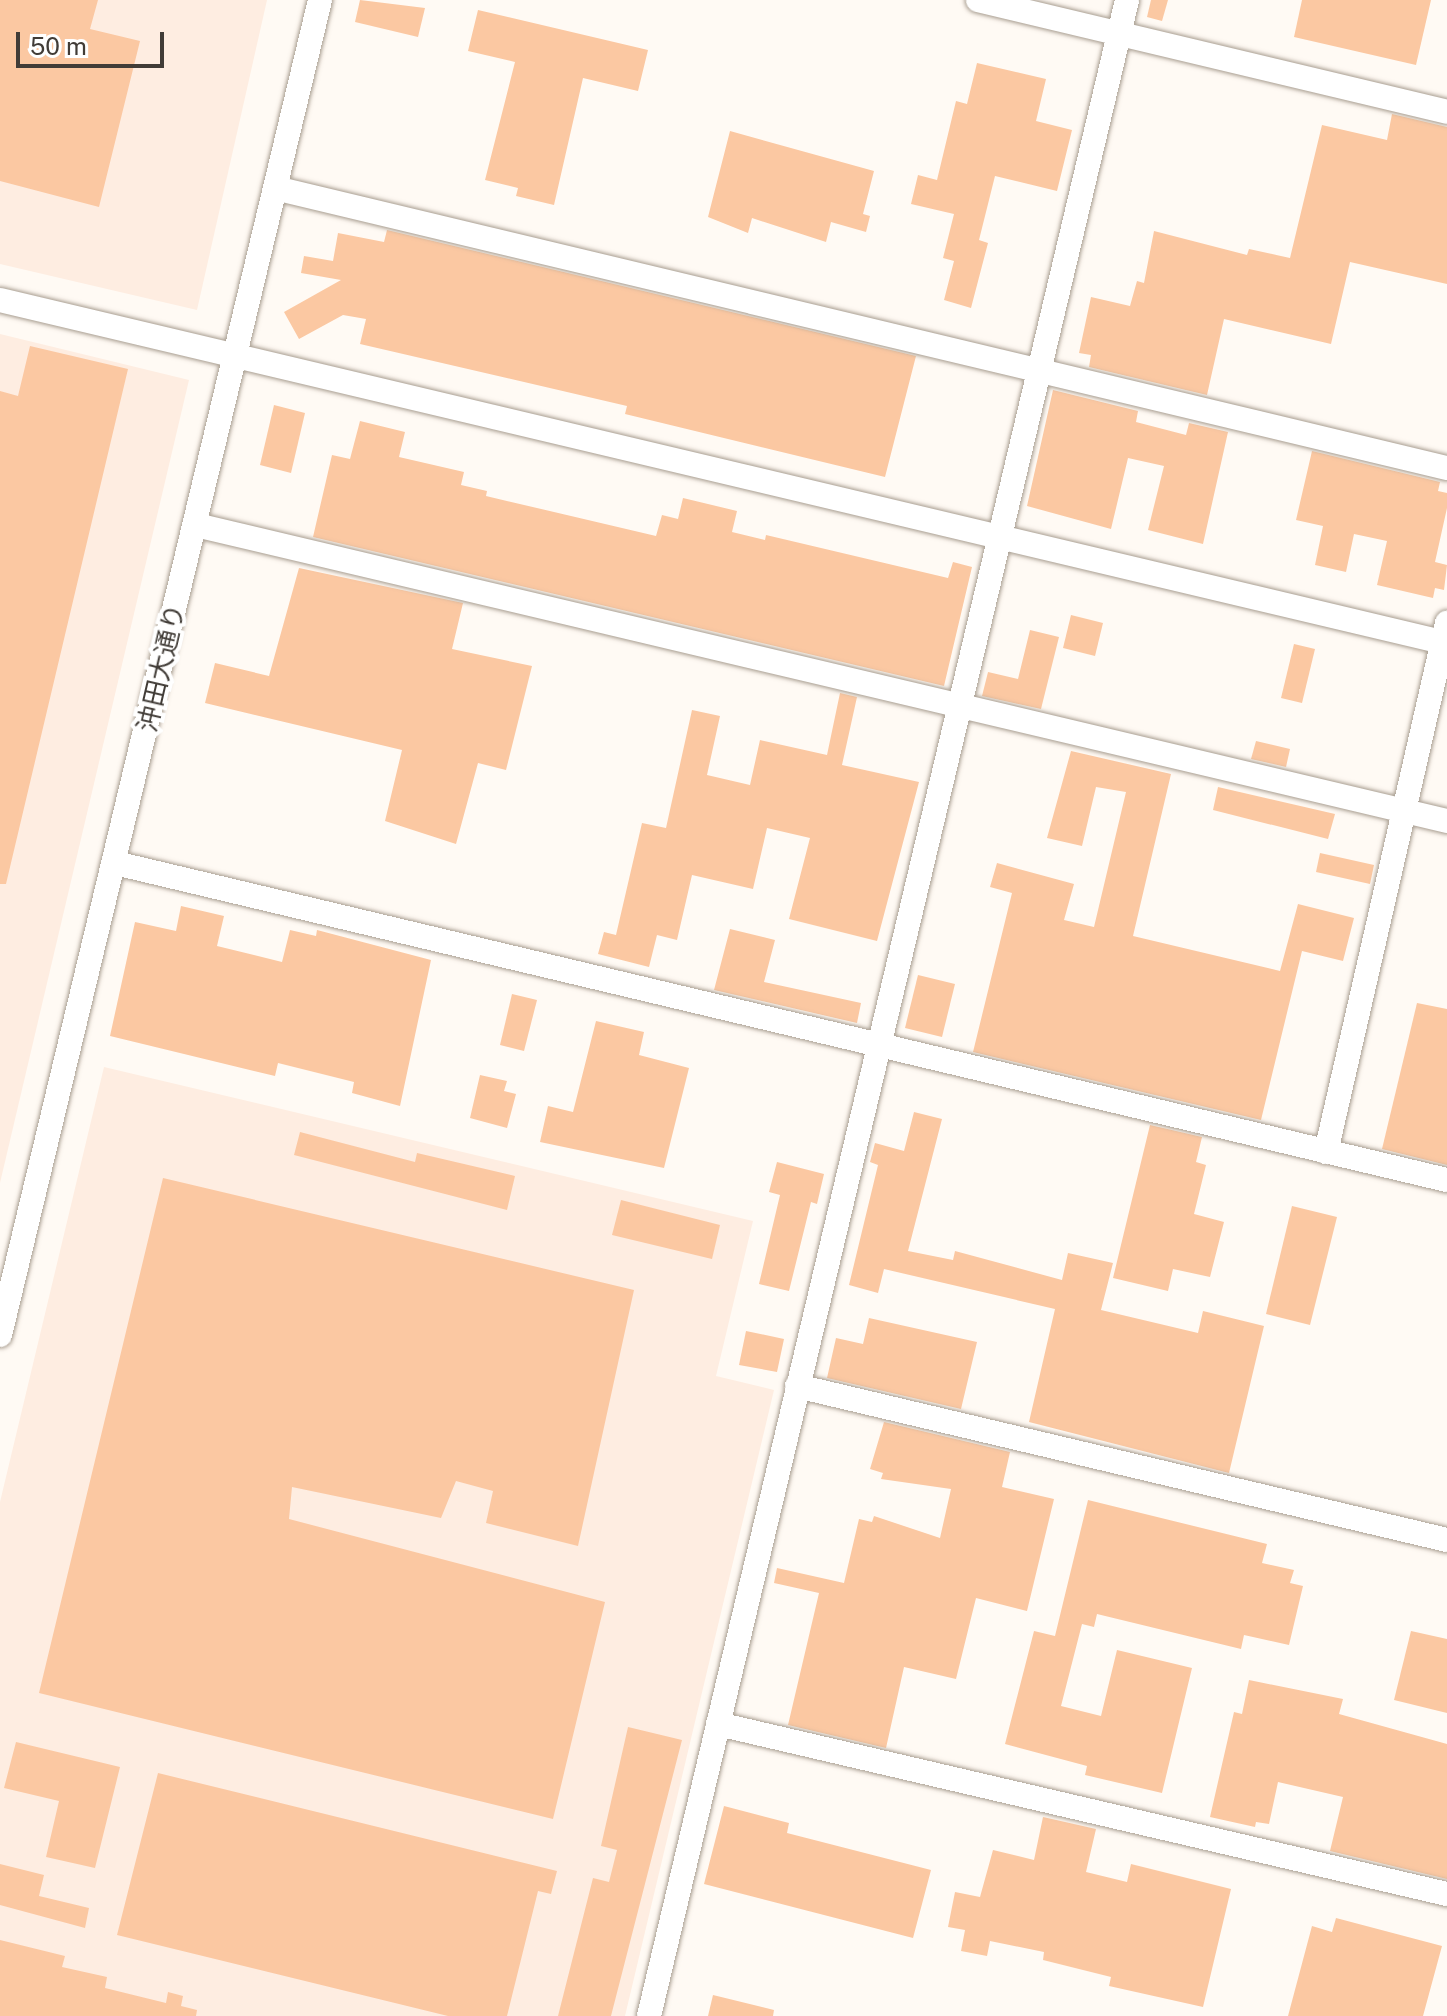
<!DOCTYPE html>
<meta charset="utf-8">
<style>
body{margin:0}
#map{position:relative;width:1447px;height:2016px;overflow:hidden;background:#fffaf4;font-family:"Public Sans","Noto Sans JP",sans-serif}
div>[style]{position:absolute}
.industrial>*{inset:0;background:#feede1}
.building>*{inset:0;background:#fbc8a2}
.roads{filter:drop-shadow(0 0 2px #a99e91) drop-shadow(0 0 2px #a99e91)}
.minor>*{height:24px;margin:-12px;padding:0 12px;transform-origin:12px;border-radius:12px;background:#fff}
span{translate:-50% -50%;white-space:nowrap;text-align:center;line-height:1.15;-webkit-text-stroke:8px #fff;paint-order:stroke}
.street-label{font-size:26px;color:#413c37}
.scale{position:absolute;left:16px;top:32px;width:148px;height:36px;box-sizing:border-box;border:4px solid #413c37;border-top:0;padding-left:10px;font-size:24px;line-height:28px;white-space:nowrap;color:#413c37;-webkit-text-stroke:6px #fff;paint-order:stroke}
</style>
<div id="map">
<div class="industrial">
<div style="clip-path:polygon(0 0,267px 0,197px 310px,0 264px)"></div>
<div style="clip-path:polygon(0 334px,189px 380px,0 1183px)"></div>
<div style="clip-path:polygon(104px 1067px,753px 1221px,716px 1376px,774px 1390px,625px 2016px,0 2016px,0 1502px)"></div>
</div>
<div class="building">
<div style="clip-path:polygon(0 0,98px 0,90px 29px,140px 41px,99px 207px,0 181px)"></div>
<div style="clip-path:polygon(360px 0,425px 8px,418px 37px,355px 22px)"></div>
<div style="clip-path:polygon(1151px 0,1168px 0,1162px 21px,1147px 17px)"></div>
<div style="clip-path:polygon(1302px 0,1431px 0,1416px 65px,1294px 37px)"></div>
<div style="clip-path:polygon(478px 10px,648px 50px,638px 91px,583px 78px,554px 205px,516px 196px,518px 188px,485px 180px,515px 62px,468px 51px)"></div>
<div style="clip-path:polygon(977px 63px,1046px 79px,1036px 121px,1072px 130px,1057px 191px,995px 176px,979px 240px,988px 243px,971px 308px,944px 300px,954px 261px,943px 258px,954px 214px,911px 204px,918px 175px,937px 180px,956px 101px,967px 104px)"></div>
<div style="clip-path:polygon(1392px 114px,1447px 127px,1447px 284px,1350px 262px,1331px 344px,1224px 319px,1207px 395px,1089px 367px,1091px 355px,1079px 353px,1091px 297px,1130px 306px,1137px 281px,1144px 283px,1154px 231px,1247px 255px,1249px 249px,1290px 258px,1322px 125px,1387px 140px)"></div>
<div style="clip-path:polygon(730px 131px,874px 171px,863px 214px,870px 216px,866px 232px,831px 222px,826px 242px,752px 218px,748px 233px,708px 217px)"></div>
<div style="clip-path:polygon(387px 230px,916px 356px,885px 477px,625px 414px,627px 406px,360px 344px,366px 319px,343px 315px,299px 339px,284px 312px,341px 280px,301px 273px,304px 256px,333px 261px,338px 233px,384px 242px)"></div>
<div style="clip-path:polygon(30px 346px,128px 369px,6px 884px,0 884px,0 391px,18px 396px)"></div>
<div style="clip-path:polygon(1053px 390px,1138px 411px,1136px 422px,1186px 435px,1189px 423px,1228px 432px,1203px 544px,1148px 530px,1164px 466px,1128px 458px,1111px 529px,1027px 506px)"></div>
<div style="clip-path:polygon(274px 405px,305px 413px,291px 473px,260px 465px)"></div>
<div style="clip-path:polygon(360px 421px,405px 432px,399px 457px,464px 472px,461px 485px,487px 491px,486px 496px,656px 536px,662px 515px,678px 519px,683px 498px,737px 511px,732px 532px,765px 540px,766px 535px,948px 578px,953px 562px,972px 567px,944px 686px,313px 537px,332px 455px,350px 459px)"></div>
<div style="clip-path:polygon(1312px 451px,1440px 482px,1438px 491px,1447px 493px,1447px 508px,1435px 562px,1447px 565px,1444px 590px,1435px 588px,1433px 598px,1377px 585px,1387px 541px,1354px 534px,1346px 572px,1315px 565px,1323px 526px,1296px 520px)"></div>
<div style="clip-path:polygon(299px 568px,463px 603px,452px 649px,532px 666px,506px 770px,478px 763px,456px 844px,385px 821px,402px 750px,205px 703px,215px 663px,269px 676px)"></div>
<div style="clip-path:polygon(1071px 615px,1103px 623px,1095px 656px,1063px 648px)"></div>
<div style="clip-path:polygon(1030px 630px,1059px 637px,1041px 709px,982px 696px,988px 672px,1018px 679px)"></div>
<div style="clip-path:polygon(1294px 644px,1315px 649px,1302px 703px,1281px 698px)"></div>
<div style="clip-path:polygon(840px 693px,857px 697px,842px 765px,919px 782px,877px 941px,789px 919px,810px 838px,767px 828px,753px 889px,692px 875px,677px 940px,657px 935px,649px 967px,598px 954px,604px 932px,616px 935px,642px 823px,666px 828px,692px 710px,720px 716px,707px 775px,750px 785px,760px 740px,827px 755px)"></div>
<div style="clip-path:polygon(1256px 741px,1290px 749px,1286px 767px,1251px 759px)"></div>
<div style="clip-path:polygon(1071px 751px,1171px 774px,1133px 936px,1280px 971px,1298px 904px,1354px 918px,1343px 961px,1302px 951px,1261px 1120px,973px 1052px,1012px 893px,990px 887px,997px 863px,1074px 884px,1064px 920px,1094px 927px,1126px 792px,1096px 787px,1082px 846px,1047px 838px)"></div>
<div style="clip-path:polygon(1218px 787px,1335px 814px,1328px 839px,1213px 810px)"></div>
<div style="clip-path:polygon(1320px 853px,1374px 865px,1370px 884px,1316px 872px)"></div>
<div style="clip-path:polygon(181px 906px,224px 916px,217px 946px,282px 962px,290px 930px,316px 936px,317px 930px,431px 960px,400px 1106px,352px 1093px,354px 1082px,278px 1063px,275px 1076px,110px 1036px,135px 922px,176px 931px)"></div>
<div style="clip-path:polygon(730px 929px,775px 940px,764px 982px,861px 1003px,857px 1023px,714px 990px)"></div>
<div style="clip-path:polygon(918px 975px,955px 984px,942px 1037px,905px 1028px)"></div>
<div style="clip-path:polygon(512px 994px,537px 1000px,524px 1051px,500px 1045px)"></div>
<div style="clip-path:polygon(1417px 1003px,1447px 1009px,1447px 1165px,1382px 1149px)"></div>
<div style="clip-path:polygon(596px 1021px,644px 1032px,639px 1055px,689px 1068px,664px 1168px,540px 1142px,548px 1106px,573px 1112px)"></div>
<div style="clip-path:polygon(480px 1075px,507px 1081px,504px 1091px,516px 1094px,507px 1128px,470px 1118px)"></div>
<div style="clip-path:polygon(914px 1112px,942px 1119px,908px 1251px,953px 1260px,955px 1251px,1062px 1280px,1068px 1253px,1113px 1263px,1101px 1310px,1198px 1333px,1203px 1311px,1264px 1326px,1229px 1473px,1029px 1422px,1055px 1309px,884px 1269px,878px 1293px,849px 1285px,878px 1165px,870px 1162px,875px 1143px,904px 1151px)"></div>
<div style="clip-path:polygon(1150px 1125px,1202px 1137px,1196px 1162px,1206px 1165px,1194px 1214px,1224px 1222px,1210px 1277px,1173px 1269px,1168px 1291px,1113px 1278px)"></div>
<div style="clip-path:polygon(300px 1132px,415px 1162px,417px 1153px,515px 1176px,507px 1210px,294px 1155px)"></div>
<div style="clip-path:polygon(777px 1162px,824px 1174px,817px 1204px,811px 1202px,789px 1291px,759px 1284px,780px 1195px,769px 1192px)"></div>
<div style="clip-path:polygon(163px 1178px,634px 1290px,578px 1546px,486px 1523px,493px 1491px,456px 1481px,441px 1518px,292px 1487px,289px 1519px,605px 1602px,553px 1819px,39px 1693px)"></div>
<div style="clip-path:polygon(621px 1200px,720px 1225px,712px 1259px,612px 1235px)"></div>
<div style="clip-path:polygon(1292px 1206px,1337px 1217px,1310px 1325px,1266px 1314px)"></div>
<div style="clip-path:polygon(869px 1318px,977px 1342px,961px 1409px,827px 1378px,836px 1338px,863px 1344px)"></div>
<div style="clip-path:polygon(746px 1331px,784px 1339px,777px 1372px,739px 1365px)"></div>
<div style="clip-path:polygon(884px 1422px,1010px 1452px,1002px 1487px,1054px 1499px,1027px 1611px,976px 1598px,956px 1679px,904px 1667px,886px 1748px,788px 1725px,819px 1593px,774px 1583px,777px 1568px,844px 1583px,859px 1519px,872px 1522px,874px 1516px,940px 1538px,951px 1489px,881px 1479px,883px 1473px,870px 1469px)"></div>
<div style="clip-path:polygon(1088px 1500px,1267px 1544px,1262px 1563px,1294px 1570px,1290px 1583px,1303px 1586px,1289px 1645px,1244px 1635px,1241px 1649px,1097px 1614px,1094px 1627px,1082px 1624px,1061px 1706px,1101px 1716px,1117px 1650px,1192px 1668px,1162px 1793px,1085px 1775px,1087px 1766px,1005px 1744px,1034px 1631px,1055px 1636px)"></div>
<div style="clip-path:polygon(1411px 1631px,1447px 1639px,1447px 1713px,1394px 1700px)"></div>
<div style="clip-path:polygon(1249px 1680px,1343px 1699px,1339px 1714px,1447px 1744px,1447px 1879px,1330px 1851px,1343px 1797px,1278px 1782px,1269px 1824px,1256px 1822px,1255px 1827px,1210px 1817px,1234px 1712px,1242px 1714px)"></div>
<div style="clip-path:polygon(628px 1727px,682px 1740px,611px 2016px,558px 2016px,593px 1878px,609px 1882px,617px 1850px,601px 1846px)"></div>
<div style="clip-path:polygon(16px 1742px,120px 1767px,95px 1868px,46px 1857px,59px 1801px,4px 1788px)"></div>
<div style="clip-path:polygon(158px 1773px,557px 1871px,551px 1894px,538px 1891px,507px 2016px,448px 2016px,117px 1935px)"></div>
<div style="clip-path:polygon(724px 1806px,789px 1823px,787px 1833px,931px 1870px,913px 1938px,704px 1884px)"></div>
<div style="clip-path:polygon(1043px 1817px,1096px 1829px,1086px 1872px,1127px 1882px,1131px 1864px,1231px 1889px,1203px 2007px,1109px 1986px,1111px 1977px,1043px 1960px,1044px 1952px,990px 1941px,987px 1956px,961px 1951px,965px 1930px,948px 1927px,955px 1892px,980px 1897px,993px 1850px,1034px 1860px)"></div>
<div style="clip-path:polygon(0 1864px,44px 1875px,39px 1896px,89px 1908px,85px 1928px,0 1905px)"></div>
<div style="clip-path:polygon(1336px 1918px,1442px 1946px,1423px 2016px,1288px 2016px,1312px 1926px,1332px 1932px)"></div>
<div style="clip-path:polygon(0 1940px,65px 1956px,62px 1967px,107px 1977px,105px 1988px,166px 2003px,168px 1992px,183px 1996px,181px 2006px,197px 2010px,196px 2016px,0 2016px)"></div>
<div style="clip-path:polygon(713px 1995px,774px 2010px,773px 2016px,708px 2016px)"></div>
</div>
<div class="roads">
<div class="minor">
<div style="left:978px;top:0;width:482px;rotate:13.4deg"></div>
<div style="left:275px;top:188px;width:1205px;rotate:13.44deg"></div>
<div style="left:0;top:300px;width:1487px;rotate:13.34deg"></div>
<div style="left:196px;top:525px;width:1286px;rotate:13.31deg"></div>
<div style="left:115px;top:863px;width:1369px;rotate:13.39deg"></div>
<div style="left:1326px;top:1152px;width:543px;rotate:-77.12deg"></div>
<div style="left:0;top:1335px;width:1373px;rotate:-76.52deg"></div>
<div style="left:797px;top:1386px;width:668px;rotate:13.33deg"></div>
<div style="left:718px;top:1724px;width:749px;rotate:13.13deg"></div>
<div style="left:649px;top:2016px;width:2072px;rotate:-76.66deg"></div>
</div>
</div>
<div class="street-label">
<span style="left:161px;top:668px;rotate:-77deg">沖田大通り</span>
</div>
<div class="scale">50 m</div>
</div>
